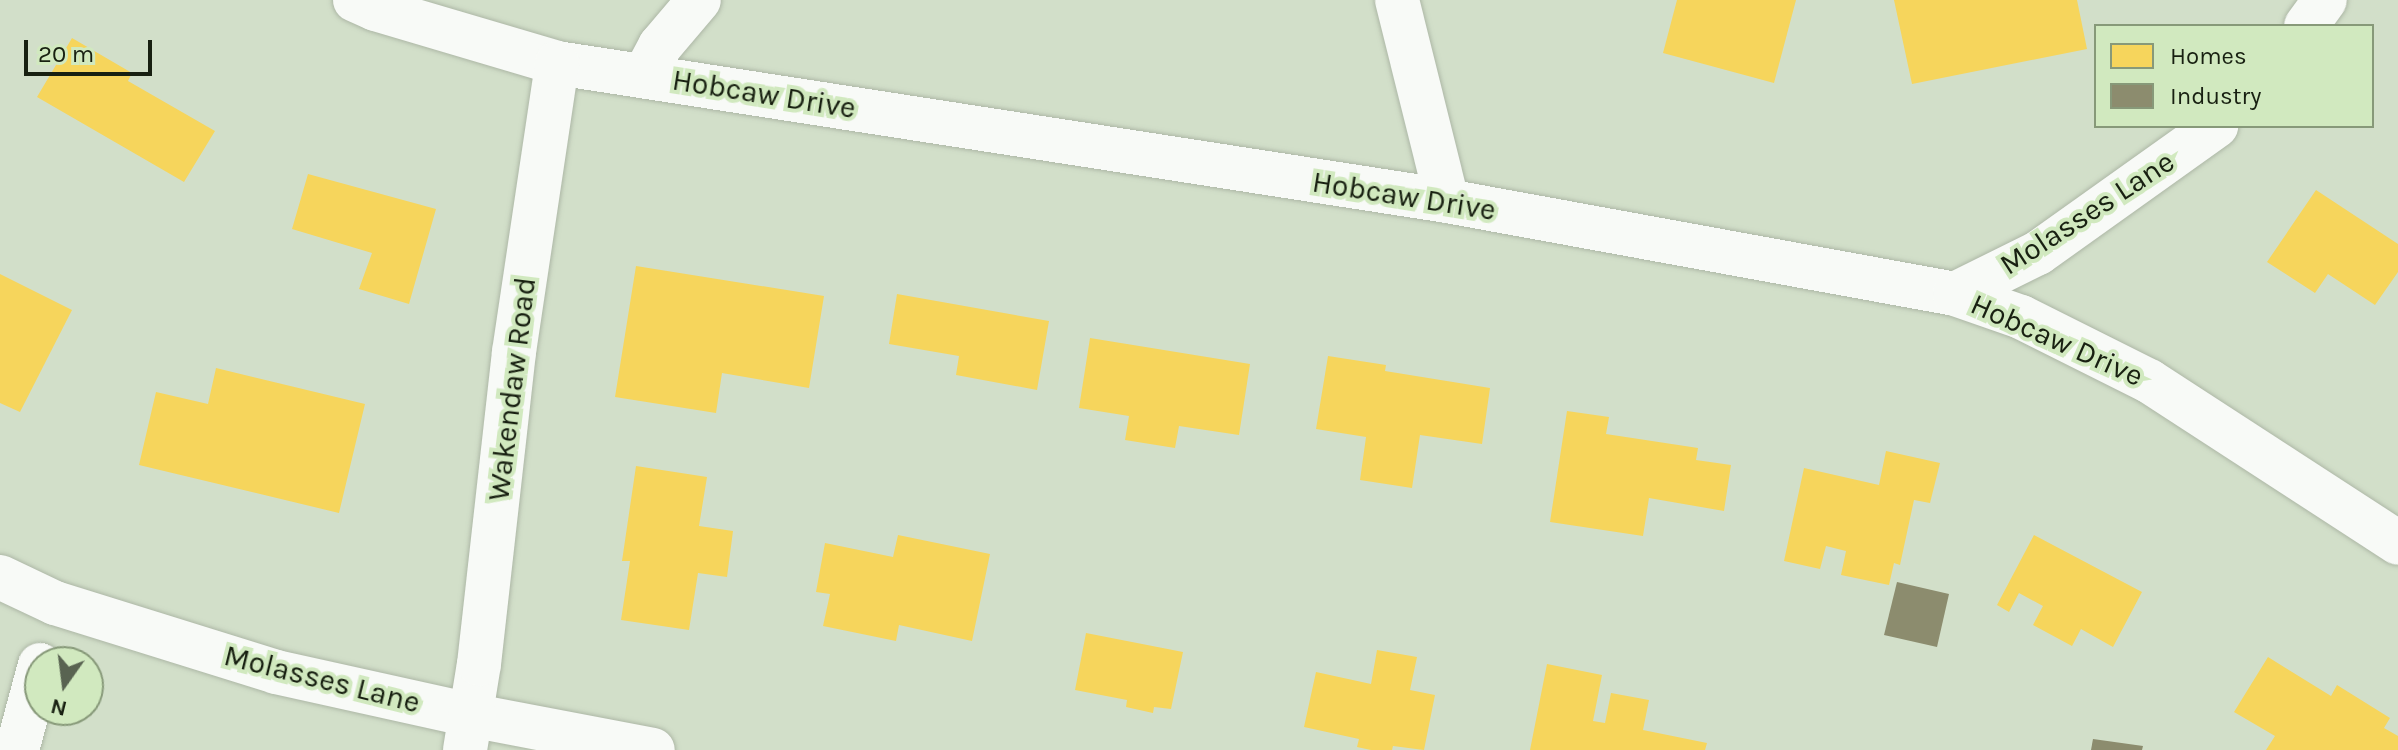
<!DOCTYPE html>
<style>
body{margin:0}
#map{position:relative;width:2398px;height:750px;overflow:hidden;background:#d2dfc9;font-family:Karla,sans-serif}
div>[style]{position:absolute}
.homes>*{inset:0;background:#f6d55c}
.industry>*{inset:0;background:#8c8c6e}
.roads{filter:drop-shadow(0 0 2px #adb7a6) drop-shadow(0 0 2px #adb7a6)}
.minor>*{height:44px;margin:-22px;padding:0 22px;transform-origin:22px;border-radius:22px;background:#f8faf7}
span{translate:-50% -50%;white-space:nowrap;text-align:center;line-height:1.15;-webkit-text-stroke:8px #d1e9bf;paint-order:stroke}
.street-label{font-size:30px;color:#182011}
.legend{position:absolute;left:2094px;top:24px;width:280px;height:104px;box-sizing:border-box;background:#d1e9bf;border:2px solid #879979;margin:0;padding:10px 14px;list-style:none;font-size:24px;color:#182011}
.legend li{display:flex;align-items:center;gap:16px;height:40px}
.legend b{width:40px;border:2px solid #879979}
.north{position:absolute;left:24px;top:646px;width:80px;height:80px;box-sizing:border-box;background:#d1e9bf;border:2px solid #879979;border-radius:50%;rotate:194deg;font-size:22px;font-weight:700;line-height:32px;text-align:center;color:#182011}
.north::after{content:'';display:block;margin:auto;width:28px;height:36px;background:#596351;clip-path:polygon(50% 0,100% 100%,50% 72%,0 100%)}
.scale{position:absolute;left:24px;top:40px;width:128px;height:36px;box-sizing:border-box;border:4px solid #182011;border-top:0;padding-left:10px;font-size:24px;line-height:28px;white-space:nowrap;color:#182011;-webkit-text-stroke:6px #d1e9bf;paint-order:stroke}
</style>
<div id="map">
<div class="homes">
<div style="clip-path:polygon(1677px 0,1796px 0,1774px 83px,1663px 53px)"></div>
<div style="clip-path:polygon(1894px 0,2077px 0,2087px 49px,1912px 84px)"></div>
<div style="clip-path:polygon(72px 38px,132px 73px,128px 81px,215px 131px,184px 182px,37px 97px)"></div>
<div style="clip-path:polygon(308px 174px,436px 209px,409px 304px,359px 289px,372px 253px,292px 229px)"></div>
<div style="clip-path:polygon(2316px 190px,2398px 244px,2398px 272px,2375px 305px,2328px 274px,2315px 293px,2267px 262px)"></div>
<div style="clip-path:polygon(636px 266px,824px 296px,809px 388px,722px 373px,716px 413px,615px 397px)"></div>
<div style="clip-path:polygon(0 274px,72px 310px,20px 412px,0 403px)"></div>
<div style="clip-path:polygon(897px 294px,1049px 321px,1037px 390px,956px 375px,959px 356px,889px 344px)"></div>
<div style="clip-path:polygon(1090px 338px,1250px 364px,1239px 435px,1179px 426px,1175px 448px,1125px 440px,1129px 416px,1079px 408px)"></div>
<div style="clip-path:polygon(1328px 356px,1386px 365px,1385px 371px,1490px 388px,1482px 444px,1420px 435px,1412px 488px,1360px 480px,1366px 437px,1316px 429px)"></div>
<div style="clip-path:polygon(216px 368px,365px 404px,339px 513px,139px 465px,156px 392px,208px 404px)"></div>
<div style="clip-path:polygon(1567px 411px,1609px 417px,1606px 434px,1698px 448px,1696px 460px,1731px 465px,1724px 511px,1649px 498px,1643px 536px,1550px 522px)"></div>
<div style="clip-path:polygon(1886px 451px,1940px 463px,1930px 503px,1914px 500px,1900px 565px,1894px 563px,1889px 585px,1841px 575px,1846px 551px,1826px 546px,1820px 569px,1784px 561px,1804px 468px,1879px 485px)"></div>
<div style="clip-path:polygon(636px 466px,707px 477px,699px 526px,733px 531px,727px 577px,698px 573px,689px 630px,621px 620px,630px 561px,622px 561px)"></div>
<div style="clip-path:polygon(898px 535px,990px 554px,972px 641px,899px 625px,896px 641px,823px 626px,830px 594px,816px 592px,825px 543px,893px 557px)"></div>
<div style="clip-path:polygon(2034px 535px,2142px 592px,2113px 647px,2081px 629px,2072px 646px,2033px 625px,2043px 606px,2019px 593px,2009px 612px,1997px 605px)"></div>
<div style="clip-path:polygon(1086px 633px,1183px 652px,1171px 709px,1154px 707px,1153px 713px,1126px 707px,1127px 700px,1075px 690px)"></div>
<div style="clip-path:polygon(1377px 650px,1417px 657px,1410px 690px,1435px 695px,1424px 750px,1393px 746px,1392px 750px,1371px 750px,1357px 747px,1359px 739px,1304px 727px,1316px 672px,1371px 684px)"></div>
<div style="clip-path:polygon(2268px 657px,2331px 696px,2337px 685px,2390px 718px,2384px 728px,2398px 736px,2398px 750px,2266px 750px,2275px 736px,2234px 712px)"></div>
<div style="clip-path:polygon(1547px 664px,1602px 675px,1593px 721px,1605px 723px,1611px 693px,1649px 700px,1643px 730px,1707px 743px,1705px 750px,1530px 750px)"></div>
</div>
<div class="industry">
<div style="clip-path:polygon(1897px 582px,1949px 594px,1937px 647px,1884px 635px)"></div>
<div style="clip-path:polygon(2093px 739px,2143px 746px,2142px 750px,2091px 750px)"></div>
</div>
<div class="roads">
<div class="minor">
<div style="left:355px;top:0;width:22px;rotate:24deg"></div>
<div style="left:375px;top:9px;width:190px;rotate:16.5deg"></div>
<div style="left:557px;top:63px;width:901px;rotate:8.81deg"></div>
<div style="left:1447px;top:201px;width:516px;rotate:10.37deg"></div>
<div style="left:1955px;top:294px;width:70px;rotate:19.2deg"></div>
<div style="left:2021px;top:317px;width:143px;rotate:26.6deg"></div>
<div style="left:2149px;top:381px;width:297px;rotate:33deg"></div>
<div style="left:1397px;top:0;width:207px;rotate:76deg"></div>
<div style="left:2306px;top:26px;width:32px;rotate:-54deg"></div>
<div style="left:644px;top:76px;width:34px;rotate:-62deg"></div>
<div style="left:660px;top:46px;width:60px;rotate:-49.7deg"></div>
<div style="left:1955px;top:294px;width:93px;rotate:-26.3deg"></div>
<div style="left:2038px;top:253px;width:219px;rotate:-35.5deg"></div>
<div style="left:0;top:577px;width:61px;rotate:25.3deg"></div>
<div style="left:55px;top:603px;width:232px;rotate:17.3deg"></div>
<div style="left:276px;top:672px;width:199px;rotate:12.5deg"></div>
<div style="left:470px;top:715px;width:186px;rotate:10.8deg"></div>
<div style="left:17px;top:750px;width:88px;rotate:-74.9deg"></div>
<div style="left:465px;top:750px;width:87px;rotate:-80.8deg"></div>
<div style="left:479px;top:664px;width:314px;rotate:-83.6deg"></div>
<div style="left:514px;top:352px;width:292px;rotate:-81.5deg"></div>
</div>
</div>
<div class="street-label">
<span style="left:764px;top:94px;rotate:9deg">Hobcaw Drive</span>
<span style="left:1404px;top:196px;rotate:9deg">Hobcaw Drive</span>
<span style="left:2087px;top:213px;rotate:-33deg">Molasses Lane</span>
<span style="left:2057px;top:340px;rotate:24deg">Hobcaw Drive</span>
<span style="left:512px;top:389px;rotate:-83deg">Wakendaw Road</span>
<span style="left:322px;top:679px;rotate:14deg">Molasses Lane</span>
</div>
<ul class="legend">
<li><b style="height:22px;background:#f6d55c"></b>Homes</li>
<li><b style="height:22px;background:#8c8c6e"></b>Industry</li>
</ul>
<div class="north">N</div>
<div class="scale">20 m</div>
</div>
